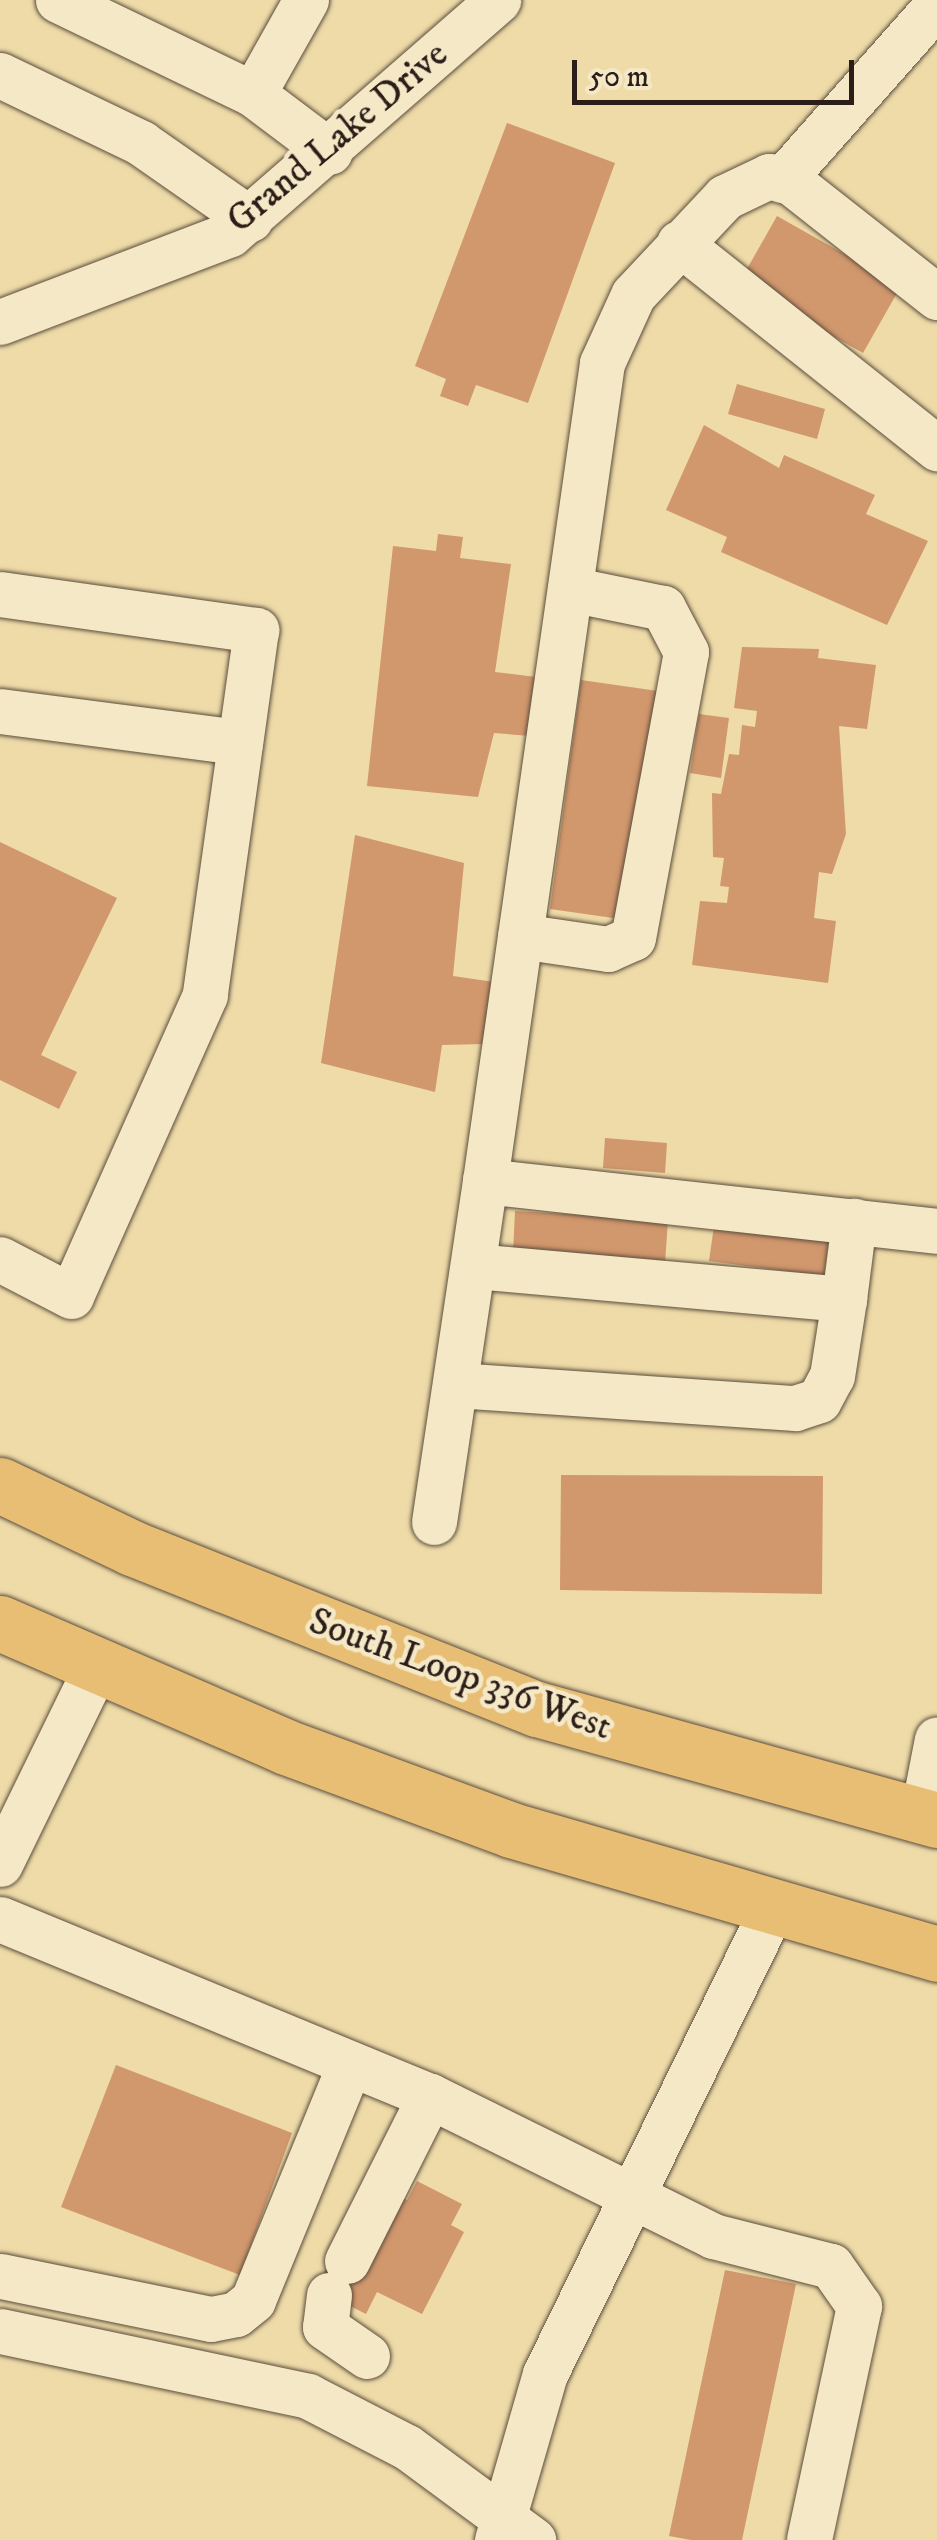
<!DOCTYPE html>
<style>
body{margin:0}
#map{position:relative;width:937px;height:2540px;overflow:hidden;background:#eedba8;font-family:"IM FELL DW Pica",serif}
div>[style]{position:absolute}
.building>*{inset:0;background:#d1976d}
.roads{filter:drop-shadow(0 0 2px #5c4d3d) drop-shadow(0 0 2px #5c4d3d)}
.minor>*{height:45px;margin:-22.5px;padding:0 22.5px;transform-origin:22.5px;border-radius:22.5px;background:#f4e8c6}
.major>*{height:55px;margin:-27.5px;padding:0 27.5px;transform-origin:27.5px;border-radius:27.5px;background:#e7be74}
span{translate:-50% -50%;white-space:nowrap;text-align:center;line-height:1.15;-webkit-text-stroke:9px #f4e8c6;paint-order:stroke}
.street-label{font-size:38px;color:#2b1e19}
.scale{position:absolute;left:572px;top:60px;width:282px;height:45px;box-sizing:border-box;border:5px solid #2b1e19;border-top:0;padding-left:12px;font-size:30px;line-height:35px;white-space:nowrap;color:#2b1e19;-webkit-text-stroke:8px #f4e8c6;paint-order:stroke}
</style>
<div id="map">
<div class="building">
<div style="clip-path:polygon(507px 123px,615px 163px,528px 403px,476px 385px,468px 406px,440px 396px,446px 379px,415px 366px)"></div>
<div style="clip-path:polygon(777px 216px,901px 286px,863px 353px,739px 283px)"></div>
<div style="clip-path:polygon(737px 384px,825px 409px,817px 439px,728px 414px)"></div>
<div style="clip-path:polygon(704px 425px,779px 468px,784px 455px,875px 495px,866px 514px,928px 541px,887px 625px,721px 552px,727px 537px,666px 510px)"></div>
<div style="clip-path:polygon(438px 534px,463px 537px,460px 558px,511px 564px,495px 672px,536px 677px,530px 736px,494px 733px,478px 797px,367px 786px,393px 546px,436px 551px)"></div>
<div style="clip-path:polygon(742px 647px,819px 649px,818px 658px,876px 665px,867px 729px,839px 726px,846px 834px,832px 874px,819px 872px,814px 918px,836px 921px,828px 983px,692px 965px,700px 901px,727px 903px,729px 887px,720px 886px,724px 858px,713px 857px,712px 793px,721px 794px,729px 754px,739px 755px,742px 725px,755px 727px,757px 711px,734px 708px)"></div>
<div style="clip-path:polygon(581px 680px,658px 691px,627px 920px,550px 909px)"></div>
<div style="clip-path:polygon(699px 714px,729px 718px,721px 778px,690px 773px)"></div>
<div style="clip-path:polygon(355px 835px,464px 863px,453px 976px,494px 982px,484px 1044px,442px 1045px,435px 1092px,321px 1063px)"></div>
<div style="clip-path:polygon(0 842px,117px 898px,41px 1055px,77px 1072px,59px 1109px,0 1080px)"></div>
<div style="clip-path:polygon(605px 1138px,667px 1143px,665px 1173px,603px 1168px)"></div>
<div style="clip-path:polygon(515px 1211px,668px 1220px,665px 1263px,513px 1254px)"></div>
<div style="clip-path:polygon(715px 1219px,830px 1234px,824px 1276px,709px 1261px)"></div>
<div style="clip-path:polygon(561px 1475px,823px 1476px,822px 1594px,560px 1590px)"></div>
<div style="clip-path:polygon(116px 2065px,292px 2133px,240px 2275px,61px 2207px)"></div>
<div style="clip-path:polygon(417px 2181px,462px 2204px,451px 2225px,464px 2232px,422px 2314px,377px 2292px,366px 2314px,316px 2289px,333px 2254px,396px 2194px,407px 2200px)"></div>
<div style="clip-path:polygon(725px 2270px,796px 2284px,742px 2540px,691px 2540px,669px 2536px)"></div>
</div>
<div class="roads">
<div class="minor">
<div style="left:58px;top:0;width:216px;rotate:25.7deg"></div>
<div style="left:253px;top:94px;width:96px;rotate:37deg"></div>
<div style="left:0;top:75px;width:157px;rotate:25.7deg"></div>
<div style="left:141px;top:143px;width:133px;rotate:34.9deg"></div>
<div style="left:253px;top:94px;width:108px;rotate:-60.6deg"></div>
<div style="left:782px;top:180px;width:234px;rotate:-48.5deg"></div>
<div style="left:679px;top:243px;width:330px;rotate:38.5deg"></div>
<div style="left:937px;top:297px;width:186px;rotate:-141.8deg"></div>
<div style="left:791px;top:182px;width:23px;rotate:-165deg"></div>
<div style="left:769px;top:176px;width:49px;rotate:154.5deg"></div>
<div style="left:725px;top:197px;width:134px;rotate:133.2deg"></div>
<div style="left:633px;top:295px;width:75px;rotate:114.5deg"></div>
<div style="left:602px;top:363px;width:826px;rotate:98.14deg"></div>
<div style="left:485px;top:1181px;width:455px;rotate:6.3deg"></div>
<div style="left:0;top:322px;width:246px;rotate:-20.9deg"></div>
<div style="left:230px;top:234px;width:356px;rotate:-41.1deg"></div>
<div style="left:0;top:594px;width:259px;rotate:8deg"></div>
<div style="left:256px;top:630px;width:369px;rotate:98deg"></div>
<div style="left:205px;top:995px;width:329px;rotate:114deg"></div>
<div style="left:71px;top:1296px;width:80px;rotate:-152.5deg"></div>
<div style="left:0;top:711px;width:242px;rotate:7.4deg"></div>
<div style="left:520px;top:936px;width:89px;rotate:8.4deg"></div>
<div style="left:608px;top:949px;width:27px;rotate:-24deg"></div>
<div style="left:633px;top:938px;width:291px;rotate:-79.5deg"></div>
<div style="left:686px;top:652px;width:50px;rotate:-117.6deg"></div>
<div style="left:663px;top:608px;width:95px;rotate:-168.5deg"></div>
<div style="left:844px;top:1299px;width:79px;rotate:-82.7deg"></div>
<div style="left:456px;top:1385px;width:340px;rotate:3.9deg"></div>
<div style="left:795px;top:1408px;width:25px;rotate:-18deg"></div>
<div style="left:819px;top:1400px;width:27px;rotate:-62deg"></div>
<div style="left:832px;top:1376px;width:78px;rotate:-81.1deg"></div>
<div style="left:844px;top:1299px;width:370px;rotate:-174.9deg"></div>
<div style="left:434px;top:1522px;width:345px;rotate:-81.5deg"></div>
<div style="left:922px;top:1816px;width:78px;rotate:-79deg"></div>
<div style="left:0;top:1864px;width:217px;rotate:-64deg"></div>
<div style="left:0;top:1919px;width:465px;rotate:22.4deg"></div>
<div style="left:430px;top:2096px;width:316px;rotate:26.3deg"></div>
<div style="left:713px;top:2236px;width:122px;rotate:14.3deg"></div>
<div style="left:831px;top:2266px;width:49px;rotate:55deg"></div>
<div style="left:859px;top:2306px;width:239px;rotate:102.1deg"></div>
<div style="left:347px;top:2261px;width:185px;rotate:-63.3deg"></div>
<div style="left:1px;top:2276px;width:214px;rotate:11.6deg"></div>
<div style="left:211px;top:2319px;width:25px;rotate:-11deg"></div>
<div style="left:236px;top:2314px;width:22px;rotate:-39deg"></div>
<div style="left:253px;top:2300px;width:255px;rotate:-67.7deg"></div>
<div style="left:329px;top:2295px;width:32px;rotate:97deg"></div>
<div style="left:325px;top:2327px;width:51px;rotate:34.6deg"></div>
<div style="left:0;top:2331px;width:315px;rotate:11.9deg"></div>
<div style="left:308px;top:2396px;width:111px;rotate:27.3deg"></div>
<div style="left:407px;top:2447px;width:157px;rotate:36.4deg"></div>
<div style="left:497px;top:2540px;width:173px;rotate:-73.9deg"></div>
<div style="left:545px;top:2374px;width:515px;rotate:-63.98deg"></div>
</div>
<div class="major">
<div style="left:0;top:1485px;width:146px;rotate:25.5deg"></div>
<div style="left:132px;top:1548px;width:436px;rotate:21.7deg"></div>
<div style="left:537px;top:1709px;width:415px;rotate:15.5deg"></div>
<div style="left:0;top:1623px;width:312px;rotate:23.4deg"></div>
<div style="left:286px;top:1747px;width:240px;rotate:20.2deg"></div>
<div style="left:511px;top:1830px;width:444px;rotate:16.2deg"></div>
</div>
</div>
<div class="street-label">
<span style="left:338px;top:138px;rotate:-40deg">Grand Lake Drive</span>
<span style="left:460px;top:1675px;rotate:20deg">South Loop 336 West</span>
</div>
<div class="scale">50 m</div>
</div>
